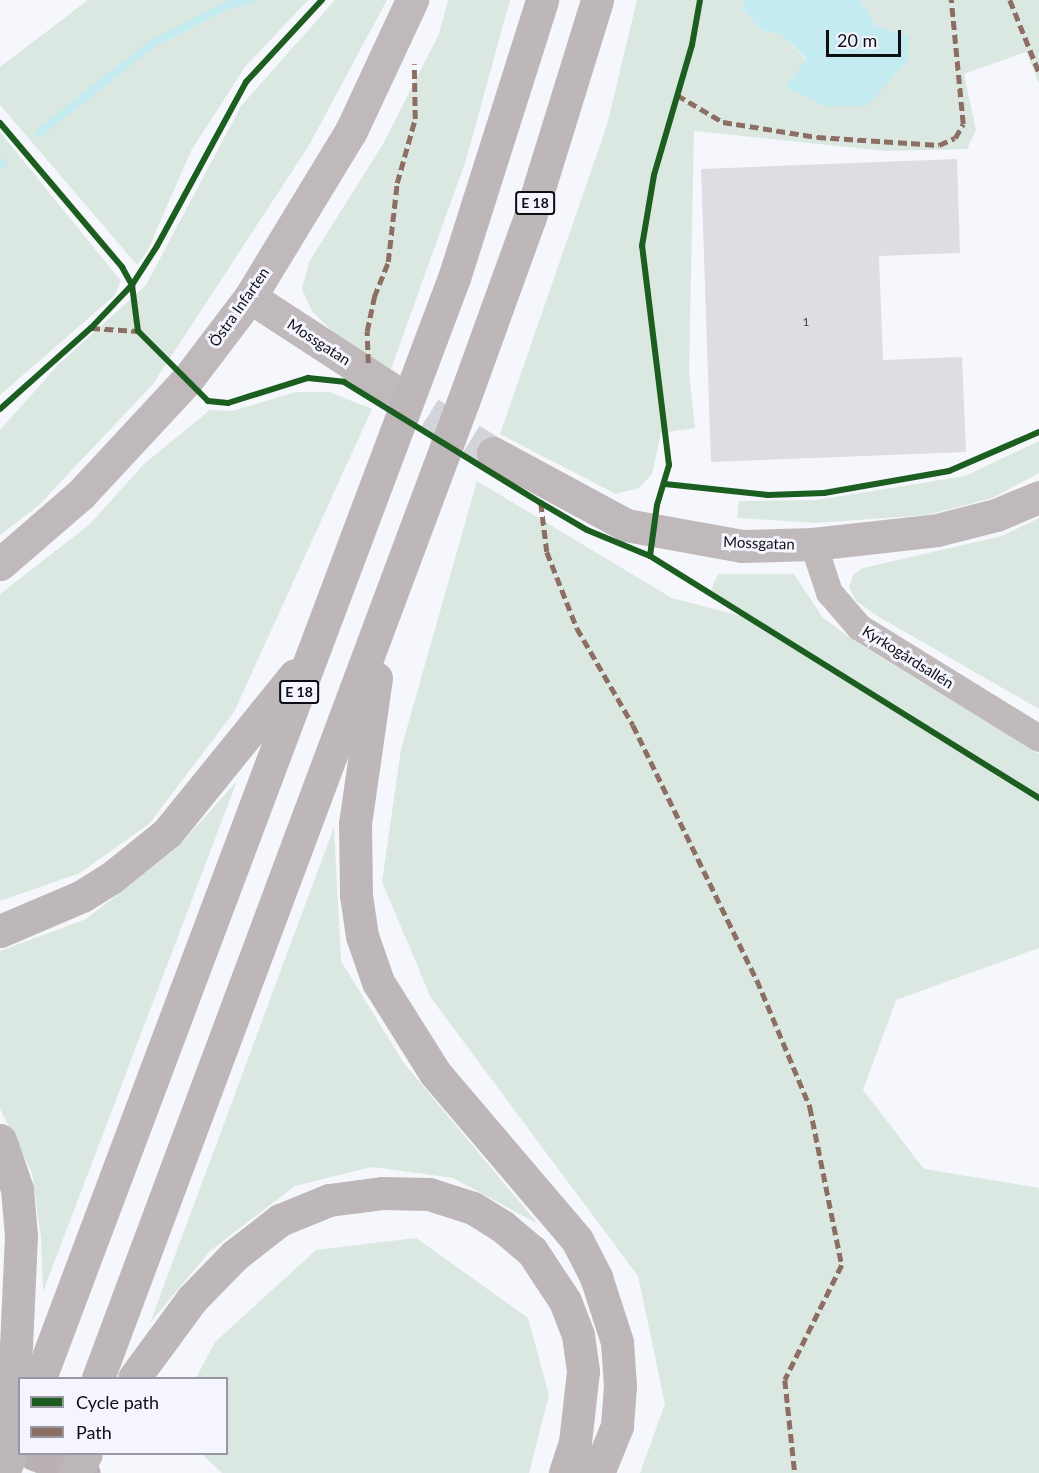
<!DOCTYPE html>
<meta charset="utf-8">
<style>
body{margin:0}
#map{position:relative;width:1039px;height:1473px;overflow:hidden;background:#f6f7fc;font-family:Lato,sans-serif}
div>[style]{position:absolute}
.green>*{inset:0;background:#dae8e1}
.water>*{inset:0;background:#c4ebef}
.stream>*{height:8px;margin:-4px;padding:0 4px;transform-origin:4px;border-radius:4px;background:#c4ebef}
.building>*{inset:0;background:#dddee2}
.secondary-tunnel>*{height:33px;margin-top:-16.5px;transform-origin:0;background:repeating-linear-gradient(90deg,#d3d4d9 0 33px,transparent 0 49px)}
.street>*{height:27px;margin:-13.5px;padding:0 13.5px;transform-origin:13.5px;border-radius:13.5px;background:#c0babb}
.secondary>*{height:33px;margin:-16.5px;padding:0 16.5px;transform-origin:16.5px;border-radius:16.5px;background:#c0b9bb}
.primary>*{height:33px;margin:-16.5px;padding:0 16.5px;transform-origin:16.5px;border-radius:16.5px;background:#b9b1b4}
.highway>*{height:33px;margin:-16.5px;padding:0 16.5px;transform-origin:16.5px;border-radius:16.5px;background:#bdb7ba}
.highway-bridge>*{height:33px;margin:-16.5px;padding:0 16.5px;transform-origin:16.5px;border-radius:16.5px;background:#bdb7ba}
.quiet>*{height:4.5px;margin-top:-2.25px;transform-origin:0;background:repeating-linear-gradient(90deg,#8d6e63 0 9px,transparent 0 13.5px)}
.cycleway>*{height:6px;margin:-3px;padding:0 3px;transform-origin:3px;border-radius:3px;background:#1b5e20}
span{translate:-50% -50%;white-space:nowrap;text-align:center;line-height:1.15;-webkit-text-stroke:6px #f4f5fe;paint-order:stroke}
.number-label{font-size:12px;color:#434347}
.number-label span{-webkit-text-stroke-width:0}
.shield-label span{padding:2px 4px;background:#f4f5fe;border:2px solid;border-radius:4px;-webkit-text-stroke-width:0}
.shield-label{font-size:14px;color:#0e0e12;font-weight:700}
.street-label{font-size:15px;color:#0e0e12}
.legend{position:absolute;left:18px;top:1377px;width:210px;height:78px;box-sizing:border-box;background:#f4f5fe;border:2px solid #9899a0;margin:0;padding:8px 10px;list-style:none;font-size:18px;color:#0e0e12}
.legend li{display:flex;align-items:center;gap:12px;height:30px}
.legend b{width:30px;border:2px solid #9899a0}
.scale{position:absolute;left:826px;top:30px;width:75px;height:27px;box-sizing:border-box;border:3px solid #0e0e12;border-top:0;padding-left:8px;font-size:18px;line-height:21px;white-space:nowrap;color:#0e0e12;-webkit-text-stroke:4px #f4f5fe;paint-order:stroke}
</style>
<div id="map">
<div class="green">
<div style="clip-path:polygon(88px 0,308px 0,245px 67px,191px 151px,147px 252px,137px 265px,0 105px,0 67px)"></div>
<div style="clip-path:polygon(335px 0,387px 0,308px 147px,153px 384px,38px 506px,0 535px,0 430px,57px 366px,146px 285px,241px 106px)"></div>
<div style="clip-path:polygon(448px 0,510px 0,466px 160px,391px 369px,333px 332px,312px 311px,302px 289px,309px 262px,383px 144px,439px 34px)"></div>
<div style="clip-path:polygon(637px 0,743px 0,742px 9px,763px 31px,781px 34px,807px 60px,785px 87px,825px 106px,867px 106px,909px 36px,876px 26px,860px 0,1039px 0,1039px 83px,1026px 52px,964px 74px,976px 130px,967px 149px,885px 151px,694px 131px,689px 371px,695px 428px,661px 433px,652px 474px,639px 488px,616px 494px,500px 434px,607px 125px)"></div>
<div style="clip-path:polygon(0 132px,121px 281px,114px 296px,0 395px)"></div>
<div style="clip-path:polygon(296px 392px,329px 392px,372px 409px,234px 712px,149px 824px,80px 873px,0 901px,0 594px,90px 524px,144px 464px,210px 410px,232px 411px)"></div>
<div style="clip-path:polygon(1039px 441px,1039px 473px,992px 498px,927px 515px,815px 523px,737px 518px,739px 501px,817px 500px,965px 476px)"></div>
<div style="clip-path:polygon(477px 481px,672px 598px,753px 619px,711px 590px,718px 574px,794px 574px,823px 618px,856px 642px,1039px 754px,1039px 948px,896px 1000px,863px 1090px,924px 1169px,1039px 1188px,1039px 1473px,640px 1473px,665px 1404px,638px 1276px,431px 998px,382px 882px,401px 749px)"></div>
<div style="clip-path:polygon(1039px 518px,1039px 709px,879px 617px,856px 601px,849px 587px,853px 575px,863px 568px,1002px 536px)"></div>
<div style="clip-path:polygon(237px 781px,43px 1292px,41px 1238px,32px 1173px,0 1109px,0 951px,86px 919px,177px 848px)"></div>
<div style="clip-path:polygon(334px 827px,341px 961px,403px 1062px,538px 1224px,453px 1178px,372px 1167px,295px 1186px,210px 1251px,150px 1323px)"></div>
<div style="clip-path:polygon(416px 1238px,528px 1318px,549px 1395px,529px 1473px,222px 1473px,202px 1454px,226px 1454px,226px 1378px,196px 1378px,215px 1342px,316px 1250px)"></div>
</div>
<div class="water">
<div style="clip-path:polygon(743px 0,860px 0,876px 26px,909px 36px,908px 60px,867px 106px,825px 106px,785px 87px,807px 59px,781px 34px,763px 31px,742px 9px)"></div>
</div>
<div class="stream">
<div style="left:39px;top:133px;width:145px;rotate:-38.3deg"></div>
<div style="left:153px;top:43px;width:84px;rotate:-26.9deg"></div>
<div style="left:228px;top:5px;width:23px;rotate:-13deg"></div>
<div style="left:0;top:165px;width:4px;rotate:-34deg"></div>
</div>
<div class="building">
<div style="clip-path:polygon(957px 159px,960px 253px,879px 256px,883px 360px,962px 357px,966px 452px,711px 462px,701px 169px)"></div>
</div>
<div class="secondary-tunnel">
<div style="left:388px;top:387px;width:124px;rotate:32.2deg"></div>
</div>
<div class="street">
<div style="left:813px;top:544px;width:51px;rotate:71.6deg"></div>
<div style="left:829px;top:592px;width:46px;rotate:49.4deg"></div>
<div style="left:859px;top:627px;width:211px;rotate:31.7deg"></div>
</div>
<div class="secondary">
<div style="left:250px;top:297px;width:165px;rotate:33.1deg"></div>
<div style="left:493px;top:453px;width:151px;rotate:28.4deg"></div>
<div style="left:626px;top:525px;width:118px;rotate:10.3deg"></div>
<div style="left:742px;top:546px;width:71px;rotate:-1.6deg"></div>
<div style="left:813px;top:544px;width:125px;rotate:-6.4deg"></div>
<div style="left:937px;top:530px;width:61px;rotate:-14.3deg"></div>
<div style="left:996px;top:515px;width:47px;rotate:-22.7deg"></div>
<div style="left:0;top:564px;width:107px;rotate:-40.8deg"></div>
<div style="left:81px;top:494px;width:156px;rotate:-47.1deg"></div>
<div style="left:187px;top:380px;width:104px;rotate:-52.8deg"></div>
<div style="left:250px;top:297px;width:194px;rotate:-58.7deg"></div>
<div style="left:351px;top:131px;width:145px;rotate:-65deg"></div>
</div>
<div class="primary">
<div style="left:34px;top:1454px;width:53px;rotate:20.8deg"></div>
</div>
<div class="highway">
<div style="left:376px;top:678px;width:147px;rotate:98.2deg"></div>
<div style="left:355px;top:823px;width:72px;rotate:89.2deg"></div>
<div style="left:356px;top:895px;width:41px;rotate:81.7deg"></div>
<div style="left:362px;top:936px;width:49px;rotate:70.8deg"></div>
<div style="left:378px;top:982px;width:107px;rotate:57.9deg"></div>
<div style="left:435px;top:1073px;width:219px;rotate:49.6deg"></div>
<div style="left:577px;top:1240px;width:42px;rotate:62.8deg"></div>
<div style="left:596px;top:1277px;width:68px;rotate:72.1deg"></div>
<div style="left:617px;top:1342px;width:44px;rotate:86.1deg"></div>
<div style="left:620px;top:1386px;width:40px;rotate:94.3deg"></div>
<div style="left:617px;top:1426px;width:51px;rotate:112deg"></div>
<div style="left:0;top:931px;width:89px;rotate:-23.1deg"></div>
<div style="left:82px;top:896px;width:34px;rotate:-32deg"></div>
<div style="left:111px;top:878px;width:72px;rotate:-38.8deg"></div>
<div style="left:167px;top:833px;width:203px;rotate:-51deg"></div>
<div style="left:0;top:1140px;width:52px;rotate:70.9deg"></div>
<div style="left:17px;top:1189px;width:47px;rotate:85.1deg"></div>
<div style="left:21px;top:1236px;width:110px;rotate:92.6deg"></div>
<div style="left:16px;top:1346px;width:61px;rotate:99.5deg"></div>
<div style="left:40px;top:1378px;width:1175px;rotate:-69.38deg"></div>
<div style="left:454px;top:278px;width:292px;rotate:-72.4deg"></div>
<div style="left:98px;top:1378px;width:1042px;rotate:-69.5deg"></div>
<div style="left:463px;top:402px;width:197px;rotate:-70.1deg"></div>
<div style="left:530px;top:217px;width:227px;rotate:-72.8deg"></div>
<div style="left:134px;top:1378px;width:98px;rotate:-53.7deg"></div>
<div style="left:192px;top:1299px;width:62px;rotate:-45.7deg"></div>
<div style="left:235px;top:1255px;width:57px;rotate:-37.9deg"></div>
<div style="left:280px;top:1220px;width:53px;rotate:-22.2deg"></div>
<div style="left:329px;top:1200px;width:53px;rotate:-7.5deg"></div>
<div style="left:382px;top:1193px;width:47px;rotate:1.2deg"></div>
<div style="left:429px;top:1194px;width:46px;rotate:17.7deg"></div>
<div style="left:473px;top:1208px;width:34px;rotate:32deg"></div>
<div style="left:502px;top:1226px;width:39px;rotate:40deg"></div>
<div style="left:532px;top:1251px;width:60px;rotate:56.6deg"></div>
<div style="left:565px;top:1301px;width:36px;rotate:69deg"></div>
<div style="left:578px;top:1335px;width:36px;rotate:82deg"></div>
<div style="left:583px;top:1371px;width:71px;rotate:96.4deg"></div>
<div style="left:575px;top:1442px;width:33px;rotate:108deg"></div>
</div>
<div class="highway-bridge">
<div style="left:0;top:1443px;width:37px;rotate:-81deg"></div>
<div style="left:3px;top:1473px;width:45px;rotate:-68deg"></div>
<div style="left:74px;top:1473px;width:22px;rotate:-58deg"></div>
</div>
<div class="quiet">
<div style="left:1010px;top:0;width:78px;rotate:68.1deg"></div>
<div style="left:677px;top:95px;width:53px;rotate:30.4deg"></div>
<div style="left:723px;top:122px;width:95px;rotate:9.1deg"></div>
<div style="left:817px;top:137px;width:122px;rotate:3.8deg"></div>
<div style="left:939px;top:145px;width:17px;rotate:-24deg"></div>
<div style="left:955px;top:138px;width:16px;rotate:-60deg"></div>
<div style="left:963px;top:124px;width:125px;rotate:-95.5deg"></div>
<div style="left:91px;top:328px;width:47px;rotate:3.7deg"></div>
<div style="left:368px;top:363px;width:32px;rotate:-92deg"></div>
<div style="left:367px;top:331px;width:35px;rotate:-78deg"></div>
<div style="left:374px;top:297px;width:38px;rotate:-68deg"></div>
<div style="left:388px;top:262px;width:80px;rotate:-83.5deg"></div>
<div style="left:397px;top:183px;width:66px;rotate:-74.3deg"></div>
<div style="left:415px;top:119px;width:55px;rotate:-91deg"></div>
<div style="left:541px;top:503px;width:49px;rotate:83deg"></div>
<div style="left:547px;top:552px;width:82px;rotate:68.5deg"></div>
<div style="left:577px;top:628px;width:112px;rotate:60deg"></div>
<div style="left:633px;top:725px;width:284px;rotate:64.1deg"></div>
<div style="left:757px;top:980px;width:138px;rotate:67.3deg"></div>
<div style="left:810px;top:1107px;width:161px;rotate:78.6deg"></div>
<div style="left:842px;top:1265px;width:128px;rotate:116.4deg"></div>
<div style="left:785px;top:1380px;width:94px;rotate:83.9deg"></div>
</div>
<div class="cycleway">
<div style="left:0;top:123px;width:189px;rotate:49.7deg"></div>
<div style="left:122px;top:267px;width:21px;rotate:61deg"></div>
<div style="left:132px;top:285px;width:46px;rotate:82.6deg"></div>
<div style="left:138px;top:331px;width:99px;rotate:45deg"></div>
<div style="left:208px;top:401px;width:20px;rotate:6deg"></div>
<div style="left:228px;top:403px;width:84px;rotate:-17.4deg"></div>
<div style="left:308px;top:378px;width:36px;rotate:6deg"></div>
<div style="left:344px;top:382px;width:231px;rotate:31.6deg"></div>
<div style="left:541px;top:503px;width:53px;rotate:30.4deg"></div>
<div style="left:587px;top:530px;width:68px;rotate:22.4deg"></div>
<div style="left:650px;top:556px;width:458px;rotate:31.9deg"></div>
<div style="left:0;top:409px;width:122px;rotate:-41.7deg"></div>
<div style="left:91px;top:328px;width:59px;rotate:-46.4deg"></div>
<div style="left:132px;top:285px;width:46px;rotate:-57.3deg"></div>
<div style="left:157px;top:246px;width:187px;rotate:-61.5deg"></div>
<div style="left:246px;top:82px;width:112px;rotate:-47.2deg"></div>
<div style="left:665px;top:484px;width:104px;rotate:6.1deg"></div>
<div style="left:768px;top:495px;width:56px;rotate:-2deg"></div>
<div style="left:824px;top:493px;width:127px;rotate:-10deg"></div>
<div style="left:949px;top:471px;width:98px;rotate:-23.4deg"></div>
<div style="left:650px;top:556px;width:51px;rotate:-82.2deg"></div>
<div style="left:657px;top:505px;width:42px;rotate:-73.3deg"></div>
<div style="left:669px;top:465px;width:221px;rotate:-97deg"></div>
<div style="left:642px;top:246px;width:72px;rotate:-80.4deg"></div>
<div style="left:654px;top:175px;width:135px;rotate:-73.7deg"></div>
<div style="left:692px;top:45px;width:46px;rotate:-79.9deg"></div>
</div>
<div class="number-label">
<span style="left:806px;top:322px">1</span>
</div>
<div class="shield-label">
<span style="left:535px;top:203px">E 18</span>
<span style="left:299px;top:692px">E 18</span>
</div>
<div class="street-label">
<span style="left:239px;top:307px;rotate:-55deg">Östra Infarten</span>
<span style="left:319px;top:342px;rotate:33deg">Mossgatan</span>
<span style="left:759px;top:543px;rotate:2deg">Mossgatan</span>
<span style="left:908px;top:657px;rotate:32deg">Kyrkogårdsallén</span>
</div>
<ul class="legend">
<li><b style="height:8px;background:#1b5e20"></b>Cycle path</li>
<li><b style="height:8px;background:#8d6e63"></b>Path</li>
</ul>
<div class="scale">20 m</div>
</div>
